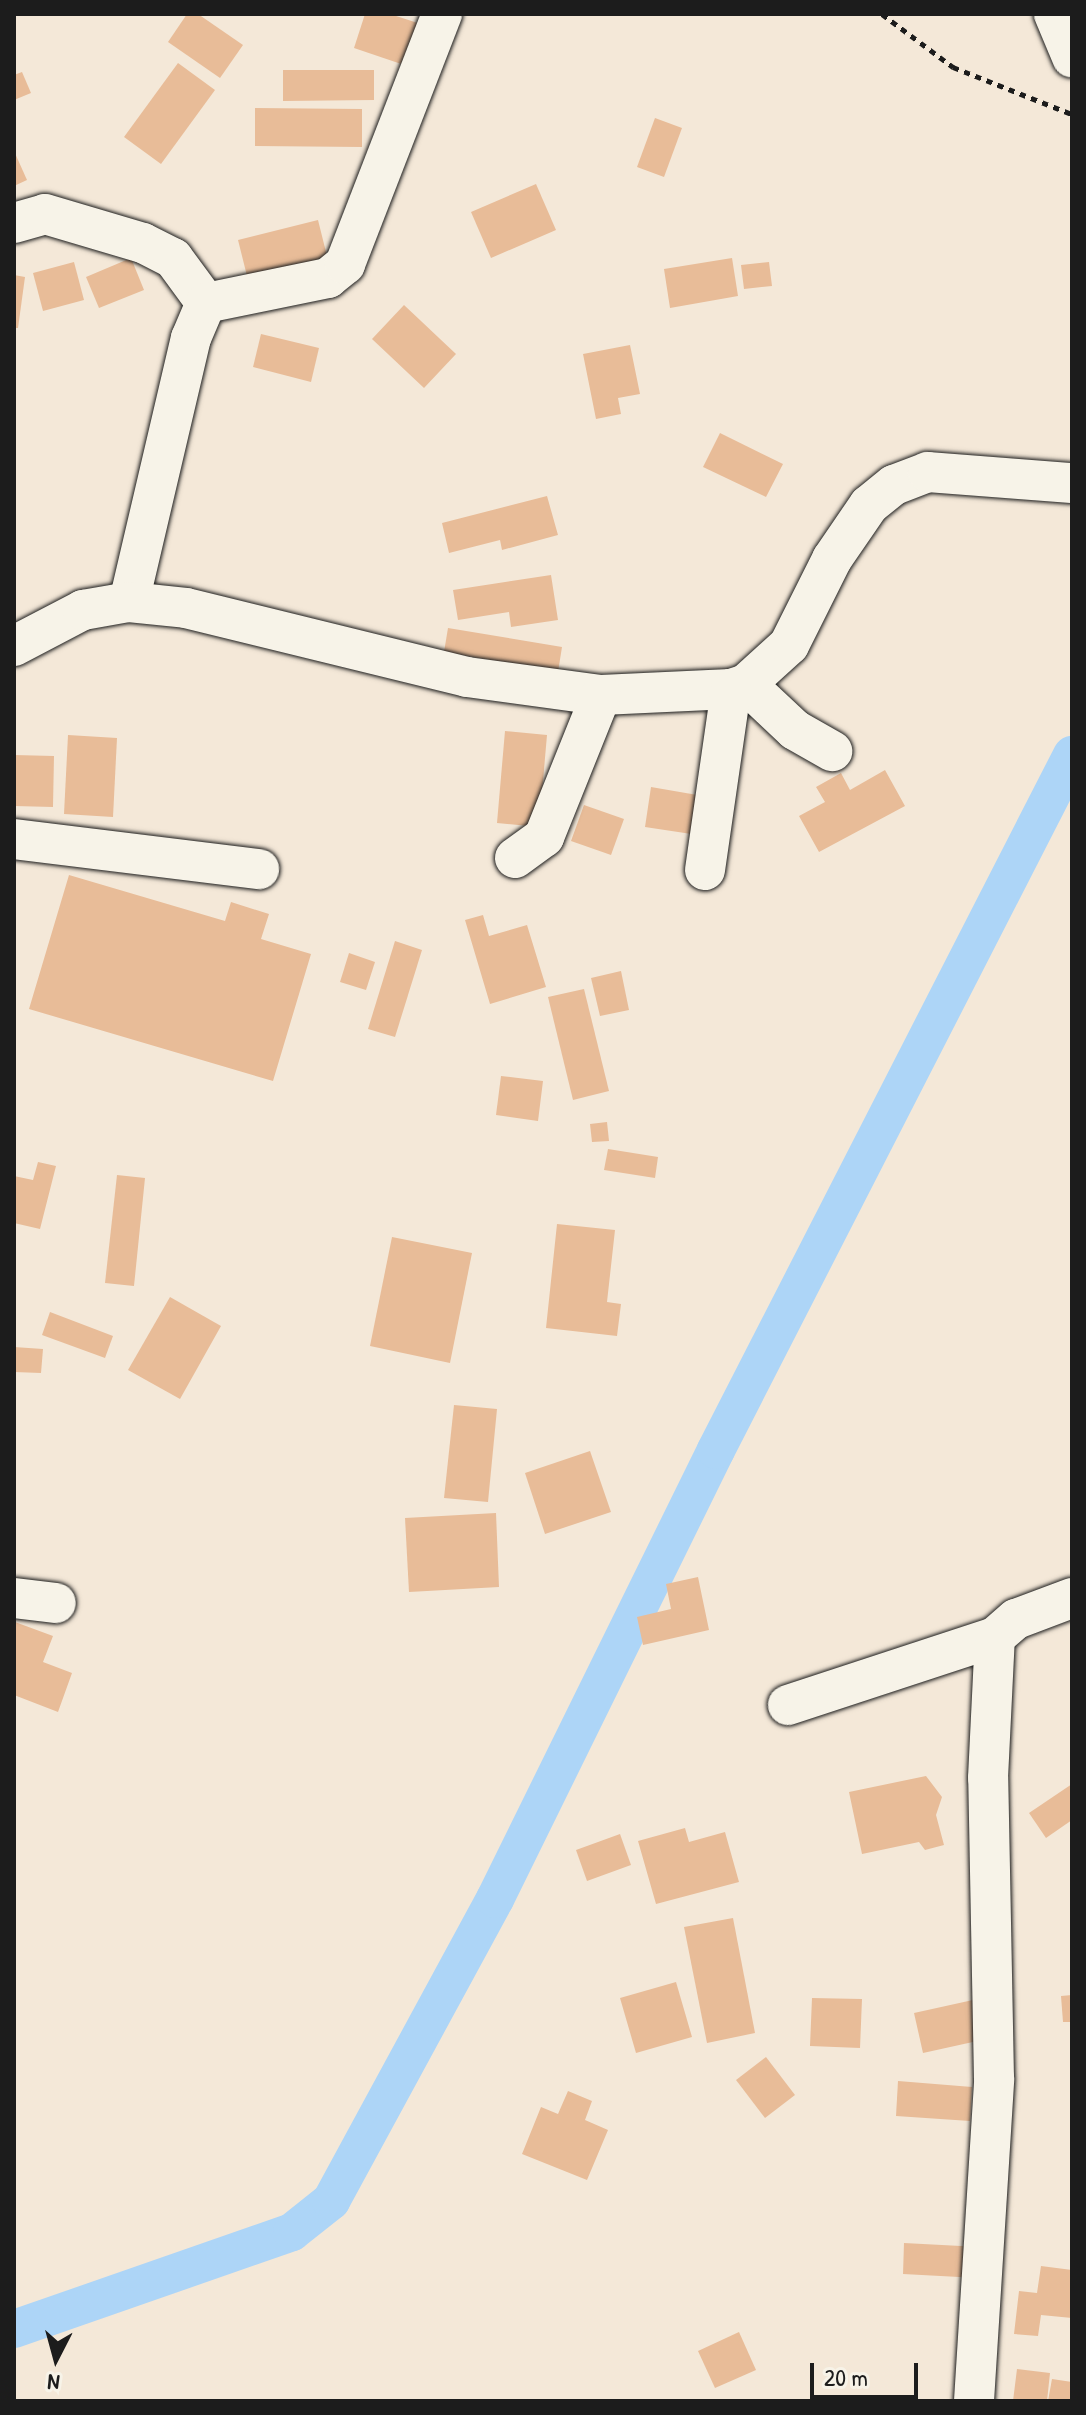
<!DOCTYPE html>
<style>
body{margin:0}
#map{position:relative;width:1086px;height:2415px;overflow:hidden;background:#f4e8d8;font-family:"Patrick Hand",sans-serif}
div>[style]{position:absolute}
.canal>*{height:38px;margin:-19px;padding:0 19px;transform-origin:19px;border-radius:19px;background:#add5f7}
.building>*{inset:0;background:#e8bc98}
.path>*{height:5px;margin-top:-2.5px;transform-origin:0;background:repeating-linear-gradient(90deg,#1c1c1c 0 6px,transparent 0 12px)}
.roads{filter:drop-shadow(0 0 2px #1c1c1c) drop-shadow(0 0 2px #1c1c1c)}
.minor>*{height:40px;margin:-20px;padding:0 20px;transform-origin:20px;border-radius:20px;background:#f7f3e8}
span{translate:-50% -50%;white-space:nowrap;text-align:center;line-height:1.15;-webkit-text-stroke:6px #f7f3e8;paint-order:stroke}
.frame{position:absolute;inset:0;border:16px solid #1c1c1c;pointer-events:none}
.north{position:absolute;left:16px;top:2319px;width:80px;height:80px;-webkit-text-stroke:6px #f7f3e8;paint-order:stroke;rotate:186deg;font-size:22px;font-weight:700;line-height:32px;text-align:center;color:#1c1c1c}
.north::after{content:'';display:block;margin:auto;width:28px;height:36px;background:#1c1c1c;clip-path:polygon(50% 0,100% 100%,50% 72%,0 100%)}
.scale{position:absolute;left:810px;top:2363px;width:108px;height:36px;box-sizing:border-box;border:4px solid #1c1c1c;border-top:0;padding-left:10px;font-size:24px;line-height:28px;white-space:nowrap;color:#1c1c1c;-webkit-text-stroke:6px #f7f3e8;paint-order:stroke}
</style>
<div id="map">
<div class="canal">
<div style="left:14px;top:2329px;width:294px;rotate:-19.2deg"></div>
<div style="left:292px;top:2232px;width:50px;rotate:-38.5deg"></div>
<div style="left:331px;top:2201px;width:344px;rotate:-61.5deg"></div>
<div style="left:495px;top:1899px;width:500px;rotate:-63.79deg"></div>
<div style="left:716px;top:1450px;width:781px;rotate:-62.88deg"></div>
</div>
<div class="building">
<div style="clip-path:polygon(187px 14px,198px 14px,243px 45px,220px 78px,168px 42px)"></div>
<div style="clip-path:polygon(365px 14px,390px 14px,430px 27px,416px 69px,354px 48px)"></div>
<div style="clip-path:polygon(178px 63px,215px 90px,161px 164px,124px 137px)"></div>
<div style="clip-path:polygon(283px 70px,374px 70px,374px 100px,283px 101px)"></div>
<div style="clip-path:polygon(22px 72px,31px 93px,14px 100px,14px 75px)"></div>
<div style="clip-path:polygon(255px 108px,362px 109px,362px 147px,255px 146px)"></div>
<div style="clip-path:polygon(655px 118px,682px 128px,664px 177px,637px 167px)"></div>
<div style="clip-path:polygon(14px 151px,27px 180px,14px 186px)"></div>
<div style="clip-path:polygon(536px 184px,556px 230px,491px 258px,471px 212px)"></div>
<div style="clip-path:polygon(318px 220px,328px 260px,248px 280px,238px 240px)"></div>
<div style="clip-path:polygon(131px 258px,144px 290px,99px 308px,86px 277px)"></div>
<div style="clip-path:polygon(732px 258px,738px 296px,670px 308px,664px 269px)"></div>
<div style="clip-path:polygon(74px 262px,84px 300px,43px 311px,33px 273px)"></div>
<div style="clip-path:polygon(769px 262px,772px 286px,744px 289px,741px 265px)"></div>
<div style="clip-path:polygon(14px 275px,25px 277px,18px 328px,14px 328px)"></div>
<div style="clip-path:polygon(404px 305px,456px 354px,424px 388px,372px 339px)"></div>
<div style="clip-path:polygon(261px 334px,319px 348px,311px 382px,253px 367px)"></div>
<div style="clip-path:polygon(630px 345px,640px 394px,618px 398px,621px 414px,596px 419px,583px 354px)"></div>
<div style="clip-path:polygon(720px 433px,783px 464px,766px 497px,703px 467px)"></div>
<div style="clip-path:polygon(547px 496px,558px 535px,502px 550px,500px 540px,449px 553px,442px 523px)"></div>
<div style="clip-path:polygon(551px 575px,558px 620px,511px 627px,509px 612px,458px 620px,453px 590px)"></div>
<div style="clip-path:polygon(448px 628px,562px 647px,558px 672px,444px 652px)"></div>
<div style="clip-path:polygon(505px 731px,547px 735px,539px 827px,497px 823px)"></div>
<div style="clip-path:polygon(68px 735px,117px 738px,113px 817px,64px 814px)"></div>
<div style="clip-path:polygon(14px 755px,54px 756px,53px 807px,14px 806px)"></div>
<div style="clip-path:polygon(885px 770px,905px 806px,819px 852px,799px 816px,825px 802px,816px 787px,841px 773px,850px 790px)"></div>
<div style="clip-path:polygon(651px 787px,703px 796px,698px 835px,645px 827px)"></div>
<div style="clip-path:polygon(584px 805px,624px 819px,611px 855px,571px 841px)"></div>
<div style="clip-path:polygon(69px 875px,225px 921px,231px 902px,269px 914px,261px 939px,311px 954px,273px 1081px,29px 1009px)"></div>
<div style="clip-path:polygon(483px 915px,489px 936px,527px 925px,546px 987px,490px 1004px,465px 920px)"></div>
<div style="clip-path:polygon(395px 941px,422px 950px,395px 1037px,368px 1029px)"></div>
<div style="clip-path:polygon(349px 953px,375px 962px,366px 990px,340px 982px)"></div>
<div style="clip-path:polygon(621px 971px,629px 1010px,600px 1016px,591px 978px)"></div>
<div style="clip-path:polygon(584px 989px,609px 1091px,573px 1100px,548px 997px)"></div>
<div style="clip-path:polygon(501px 1076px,543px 1081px,538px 1121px,496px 1115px)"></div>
<div style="clip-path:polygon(607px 1122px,609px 1141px,592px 1142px,590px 1124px)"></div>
<div style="clip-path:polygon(608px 1149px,658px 1157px,655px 1178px,604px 1170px)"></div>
<div style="clip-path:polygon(38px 1162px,56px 1166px,40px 1229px,14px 1223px,14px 1176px,33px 1180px)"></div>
<div style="clip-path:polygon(117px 1175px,145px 1178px,134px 1286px,105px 1283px)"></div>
<div style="clip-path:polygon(557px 1224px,615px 1230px,607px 1302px,621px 1304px,617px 1336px,546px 1328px)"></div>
<div style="clip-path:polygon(392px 1237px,472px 1253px,450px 1363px,370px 1346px)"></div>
<div style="clip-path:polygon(170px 1297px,221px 1326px,180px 1399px,128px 1370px)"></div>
<div style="clip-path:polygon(50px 1312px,113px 1336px,105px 1358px,42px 1335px)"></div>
<div style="clip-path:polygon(14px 1347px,43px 1349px,41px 1373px,14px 1372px)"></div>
<div style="clip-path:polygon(454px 1405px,497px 1409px,488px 1502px,444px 1498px)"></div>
<div style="clip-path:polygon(590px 1451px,611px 1512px,545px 1534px,525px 1473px)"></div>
<div style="clip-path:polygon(496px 1513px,499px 1587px,409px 1592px,405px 1518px)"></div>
<div style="clip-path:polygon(698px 1577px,709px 1630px,643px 1645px,637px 1617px,671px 1609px,666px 1584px)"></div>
<div style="clip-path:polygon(15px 1622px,53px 1636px,43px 1662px,72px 1673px,58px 1712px,14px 1695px)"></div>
<div style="clip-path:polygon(926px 1776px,942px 1797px,936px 1815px,944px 1845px,925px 1850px,919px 1842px,862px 1854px,849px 1792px)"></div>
<div style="clip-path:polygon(1072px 1784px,1072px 1820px,1046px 1838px,1029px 1813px)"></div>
<div style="clip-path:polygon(685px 1828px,689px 1842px,725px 1832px,739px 1882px,656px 1904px,638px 1841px)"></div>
<div style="clip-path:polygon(620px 1834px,631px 1865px,587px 1881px,576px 1850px)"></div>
<div style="clip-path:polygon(733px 1918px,755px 2033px,707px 2043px,684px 1927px)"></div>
<div style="clip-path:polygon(676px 1982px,692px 2037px,636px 2053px,620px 1998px)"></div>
<div style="clip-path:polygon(1072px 1995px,1072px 2022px,1063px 2022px,1061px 1996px)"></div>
<div style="clip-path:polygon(812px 1998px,862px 1999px,860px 2048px,810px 2046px)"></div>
<div style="clip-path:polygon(982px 1998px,991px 2038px,923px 2053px,914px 2013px)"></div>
<div style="clip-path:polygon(766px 2057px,795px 2095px,765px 2118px,736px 2080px)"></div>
<div style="clip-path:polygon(898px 2081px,972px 2087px,970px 2121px,896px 2116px)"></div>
<div style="clip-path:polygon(568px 2091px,592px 2101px,585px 2120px,608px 2130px,587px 2180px,522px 2154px,541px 2107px,558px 2114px)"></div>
<div style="clip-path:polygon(904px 2243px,980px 2247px,978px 2278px,903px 2274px)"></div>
<div style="clip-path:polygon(1041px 2266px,1072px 2270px,1072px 2318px,1041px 2315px,1038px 2336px,1014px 2334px,1019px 2291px,1037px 2293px)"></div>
<div style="clip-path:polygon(739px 2332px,756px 2370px,715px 2388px,698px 2351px)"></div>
<div style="clip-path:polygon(1017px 2369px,1050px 2373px,1047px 2401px,1013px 2401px)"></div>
<div style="clip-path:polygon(1052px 2379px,1072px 2382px,1072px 2401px,1048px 2401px)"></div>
</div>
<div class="path">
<div style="left:882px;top:14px;width:89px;rotate:36.7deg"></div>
<div style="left:953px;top:67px;width:128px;rotate:21.6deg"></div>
</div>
<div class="roads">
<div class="minor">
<div style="left:1054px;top:14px;width:47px;rotate:67.3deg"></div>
<div style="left:14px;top:223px;width:32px;rotate:-16deg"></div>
<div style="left:45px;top:214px;width:102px;rotate:16.5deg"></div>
<div style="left:143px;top:243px;width:34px;rotate:27deg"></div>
<div style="left:173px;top:258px;width:56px;rotate:53.7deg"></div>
<div style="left:129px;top:602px;width:271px;rotate:-76.8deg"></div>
<div style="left:191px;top:338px;width:38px;rotate:-67deg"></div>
<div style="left:206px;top:303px;width:125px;rotate:-11.6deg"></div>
<div style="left:328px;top:278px;width:22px;rotate:-39deg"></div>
<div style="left:345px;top:264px;width:268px;rotate:-68.8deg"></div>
<div style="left:14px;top:646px;width:78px;rotate:-27.6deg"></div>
<div style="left:83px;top:610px;width:47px;rotate:-9.9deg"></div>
<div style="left:129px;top:602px;width:57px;rotate:6deg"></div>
<div style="left:186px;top:608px;width:289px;rotate:13.8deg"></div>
<div style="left:467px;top:677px;width:135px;rotate:7.7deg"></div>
<div style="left:601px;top:695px;width:130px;rotate:-2.6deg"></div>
<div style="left:731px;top:689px;width:16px;rotate:-18deg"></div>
<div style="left:746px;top:684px;width:58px;rotate:-42.2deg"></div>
<div style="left:789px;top:645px;width:96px;rotate:-63.4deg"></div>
<div style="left:832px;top:559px;width:65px;rotate:-55.6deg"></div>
<div style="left:869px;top:505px;width:32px;rotate:-39deg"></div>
<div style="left:894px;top:485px;width:36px;rotate:-21deg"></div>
<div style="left:928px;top:472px;width:144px;rotate:4.4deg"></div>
<div style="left:746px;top:684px;width:67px;rotate:43.2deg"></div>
<div style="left:795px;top:730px;width:43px;rotate:29.6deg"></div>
<div style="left:14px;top:839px;width:247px;rotate:7deg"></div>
<div style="left:515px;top:858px;width:36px;rotate:-36deg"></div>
<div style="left:544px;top:837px;width:153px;rotate:-68.1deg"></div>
<div style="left:705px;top:870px;width:183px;rotate:-81.8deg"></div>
<div style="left:14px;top:1598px;width:42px;rotate:6.8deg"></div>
<div style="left:788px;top:1705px;width:218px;rotate:-18.2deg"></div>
<div style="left:974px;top:2401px;width:323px;rotate:-86.4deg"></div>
<div style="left:994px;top:2079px;width:301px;rotate:-91.1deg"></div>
<div style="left:988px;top:1778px;width:141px;rotate:-87.2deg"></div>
<div style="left:995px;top:1637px;width:28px;rotate:-41deg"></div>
<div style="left:1016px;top:1619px;width:60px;rotate:-20.6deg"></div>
</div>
</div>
<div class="frame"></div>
<div class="north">N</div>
<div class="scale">20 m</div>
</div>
